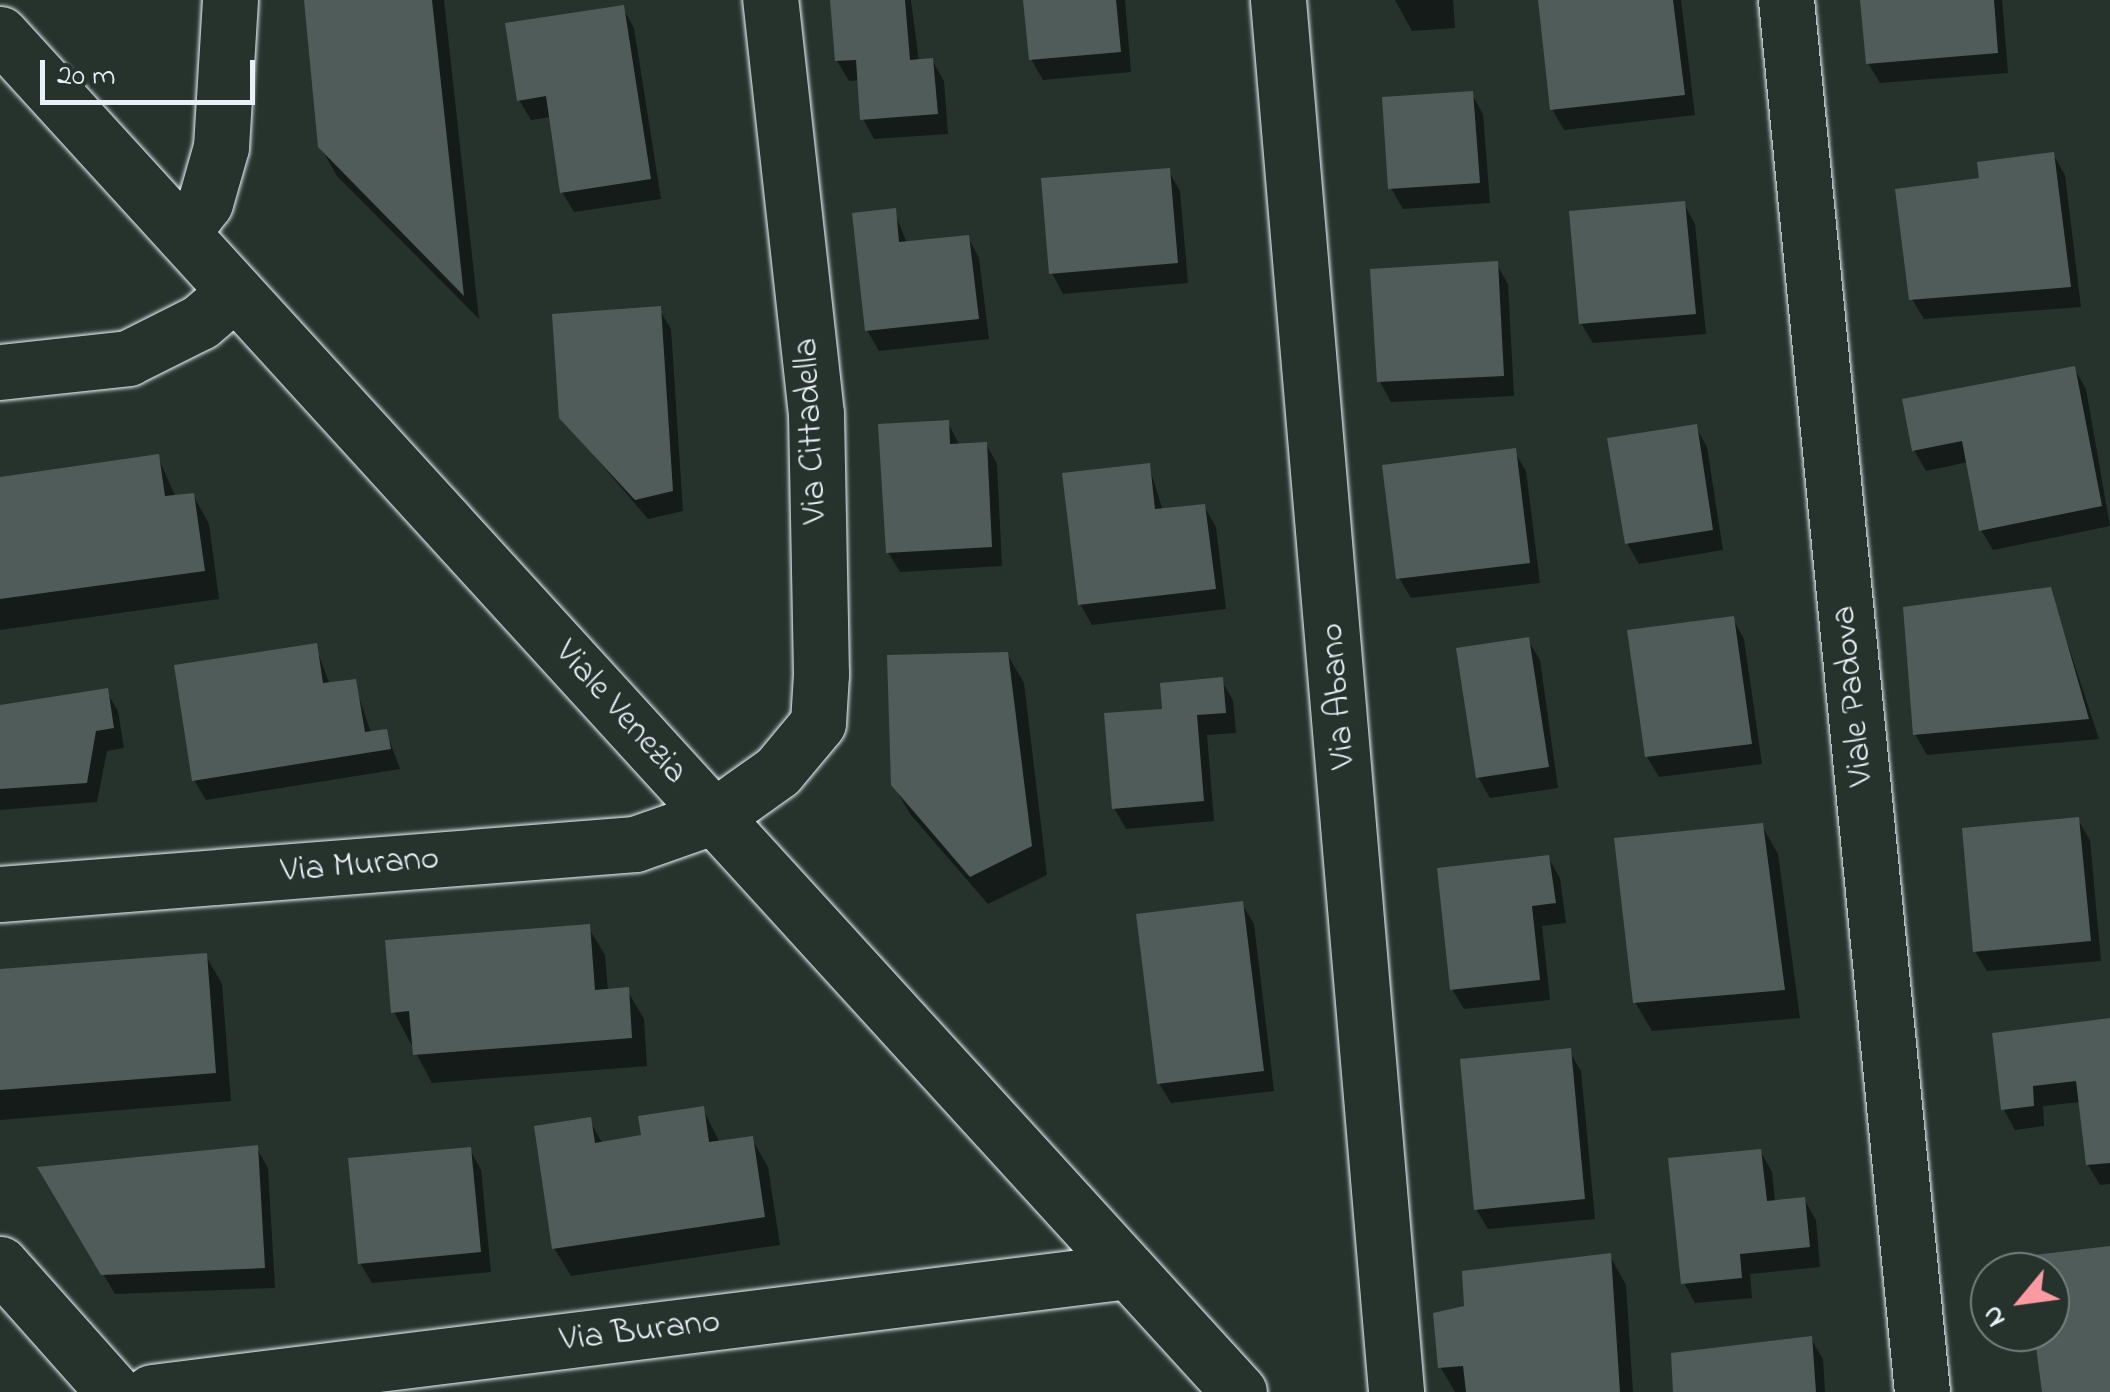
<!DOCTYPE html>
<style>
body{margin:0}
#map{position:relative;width:2110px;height:1392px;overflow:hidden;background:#26332d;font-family:"Indie Flower",sans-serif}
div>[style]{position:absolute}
.shadow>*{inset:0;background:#0007}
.building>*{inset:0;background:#505c59}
.roads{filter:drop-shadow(0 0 2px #e8f1f8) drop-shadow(0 0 2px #e8f1f8)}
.minor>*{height:55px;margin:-27.5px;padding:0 27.5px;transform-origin:27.5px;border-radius:27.5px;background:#26332d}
span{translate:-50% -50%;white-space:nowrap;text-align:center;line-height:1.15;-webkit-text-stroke:10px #26332d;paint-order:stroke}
.street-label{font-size:35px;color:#e8f1f8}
.north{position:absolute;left:1970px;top:1252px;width:100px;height:100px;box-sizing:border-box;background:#26332d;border:2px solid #747f7e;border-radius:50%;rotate:241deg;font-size:28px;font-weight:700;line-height:40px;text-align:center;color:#e8f1f8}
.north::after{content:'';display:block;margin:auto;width:35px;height:45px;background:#ff9aa2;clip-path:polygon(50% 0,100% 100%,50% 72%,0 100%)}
.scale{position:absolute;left:40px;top:60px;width:215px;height:45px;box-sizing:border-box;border:5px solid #e8f1f8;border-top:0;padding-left:12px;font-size:30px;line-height:35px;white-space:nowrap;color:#e8f1f8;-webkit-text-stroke:8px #26332d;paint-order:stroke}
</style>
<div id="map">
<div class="shadow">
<div style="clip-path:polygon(306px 0,444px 0,479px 319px,337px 176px,320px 146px)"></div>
<div style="clip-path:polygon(832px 0,911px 0,919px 62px,932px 60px,944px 81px,948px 134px,874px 139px,863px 119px,860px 80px,849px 81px,837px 61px)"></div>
<div style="clip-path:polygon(1026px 0,1125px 0,1131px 72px,1043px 80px,1031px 59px)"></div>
<div style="clip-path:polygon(1395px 0,1453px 0,1455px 28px,1412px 31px)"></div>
<div style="clip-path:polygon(1541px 0,1681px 0,1695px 115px,1564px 130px,1552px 109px)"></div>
<div style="clip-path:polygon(1863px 0,2002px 0,2008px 73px,1880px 83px,1868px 63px)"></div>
<div style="clip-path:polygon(623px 8px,634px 28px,661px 199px,574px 212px,562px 192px,551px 117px,531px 120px,519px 100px)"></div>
<div style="clip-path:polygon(1471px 93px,1483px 114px,1490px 203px,1403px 209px,1391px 188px)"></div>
<div style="clip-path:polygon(2053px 154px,2065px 175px,2081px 307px,1924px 319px,1912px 299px,1982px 180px)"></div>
<div style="clip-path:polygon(1168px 170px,1180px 191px,1188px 283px,1063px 294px,1052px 273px)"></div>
<div style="clip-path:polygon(1684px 204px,1695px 224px,1706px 334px,1593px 343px,1581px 323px)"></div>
<div style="clip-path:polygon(894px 211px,907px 243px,968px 237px,979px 258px,989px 339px,879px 351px,867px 330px)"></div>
<div style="clip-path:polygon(1496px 263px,1508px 284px,1514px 396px,1391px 402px,1380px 382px)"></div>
<div style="clip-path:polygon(659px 309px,671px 329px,683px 511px,648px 519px,561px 417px)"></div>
<div style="clip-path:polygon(2074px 368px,2086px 389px,2110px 526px,1993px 550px,1981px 530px,1968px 462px,1926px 471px,1914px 450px)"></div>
<div style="clip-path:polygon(948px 423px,960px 446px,986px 444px,997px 464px,1002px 566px,900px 572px,888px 552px)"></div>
<div style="clip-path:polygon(1696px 427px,1707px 447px,1723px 550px,1639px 564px,1627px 543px)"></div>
<div style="clip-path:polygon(1514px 451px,1526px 471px,1540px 583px,1411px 598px,1399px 578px)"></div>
<div style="clip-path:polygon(158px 457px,176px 498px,193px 495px,209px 524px,219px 599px,0 630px,0 479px)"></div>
<div style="clip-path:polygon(1149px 466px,1163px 511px,1204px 506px,1216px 527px,1226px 609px,1092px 625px,1080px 604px)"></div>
<div style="clip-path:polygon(2050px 590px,2099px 739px,1927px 755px,1915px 734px)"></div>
<div style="clip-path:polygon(1733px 619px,1744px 639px,1762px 764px,1659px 777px,1647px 757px)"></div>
<div style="clip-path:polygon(1528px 640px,1540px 660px,1558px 788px,1490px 798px,1478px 777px)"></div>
<div style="clip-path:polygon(315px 645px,330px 685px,354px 682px,371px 733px,386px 731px,400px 769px,206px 800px,194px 780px)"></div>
<div style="clip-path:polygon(1007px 654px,1024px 683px,1047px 875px,988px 904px,910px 814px,893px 784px)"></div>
<div style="clip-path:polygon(1221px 680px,1233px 700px,1236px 733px,1207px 735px,1214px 821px,1126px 829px,1114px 808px,1165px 711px)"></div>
<div style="clip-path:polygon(106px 691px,118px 711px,124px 748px,107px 751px,97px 802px,0 810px,0 707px)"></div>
<div style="clip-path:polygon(2078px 820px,2090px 840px,2101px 961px,1987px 971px,1975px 951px)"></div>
<div style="clip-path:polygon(1762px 826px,1778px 854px,1800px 1018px,1652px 1031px,1635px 1002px)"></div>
<div style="clip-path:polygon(1548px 857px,1560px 878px,1566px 923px,1542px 926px,1550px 1000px,1464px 1009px,1452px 989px)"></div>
<div style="clip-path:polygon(1242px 904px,1254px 924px,1274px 1091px,1171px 1103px,1159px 1083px)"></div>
<div style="clip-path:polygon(588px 927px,605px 955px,608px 991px,627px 990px,644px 1019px,647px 1066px,432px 1083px,394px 1012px)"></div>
<div style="clip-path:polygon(206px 956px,222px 984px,231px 1101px,0 1120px,0 971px)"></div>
<div style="clip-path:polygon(2110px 1021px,2110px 1184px,2100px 1185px,2088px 1165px,2081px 1102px,2043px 1106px,2044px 1126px,2015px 1130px,2004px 1110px)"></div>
<div style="clip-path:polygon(1569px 1051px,1581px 1071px,1595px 1219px,1488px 1229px,1476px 1209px)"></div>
<div style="clip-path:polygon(703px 1109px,720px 1143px,752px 1139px,768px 1167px,780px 1245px,571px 1276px,554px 1248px,589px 1120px,603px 1144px,644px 1137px)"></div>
<div style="clip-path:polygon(256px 1147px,268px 1168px,275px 1288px,115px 1294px,41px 1169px)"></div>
<div style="clip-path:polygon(470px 1150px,481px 1170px,491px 1272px,372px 1283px,360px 1263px)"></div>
<div style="clip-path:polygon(1760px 1151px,1772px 1172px,1775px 1202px,1804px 1199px,1816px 1220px,1820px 1267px,1750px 1274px,1752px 1298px,1695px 1303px,1684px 1283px)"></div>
<div style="clip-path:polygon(1610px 1256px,1626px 1285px,1633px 1392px,1455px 1392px,1441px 1368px,1466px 1308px)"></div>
<div style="clip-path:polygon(1811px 1339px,1823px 1359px,1825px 1392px,1675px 1392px)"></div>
</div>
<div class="building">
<div style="clip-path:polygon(304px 0,432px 0,464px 296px,318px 147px)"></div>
<div style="clip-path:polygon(830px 0,905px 0,910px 60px,933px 58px,938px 114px,860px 120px,856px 60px,835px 61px)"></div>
<div style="clip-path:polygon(1023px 0,1116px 0,1121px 52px,1029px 60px)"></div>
<div style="clip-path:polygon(1538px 0,1673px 0,1685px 95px,1550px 110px)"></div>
<div style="clip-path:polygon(1860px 0,1994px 0,1998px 53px,1866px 64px)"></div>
<div style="clip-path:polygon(624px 5px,651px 179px,560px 193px,546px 96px,517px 101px,505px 23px)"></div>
<div style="clip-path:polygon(1473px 91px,1480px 183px,1388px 189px,1382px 97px)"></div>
<div style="clip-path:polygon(2054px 152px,2071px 287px,1909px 300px,1895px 189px,1979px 178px,1977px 162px)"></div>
<div style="clip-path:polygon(1170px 168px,1178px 263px,1049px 274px,1041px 178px)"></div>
<div style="clip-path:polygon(1685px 201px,1696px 314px,1579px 324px,1569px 211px)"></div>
<div style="clip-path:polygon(896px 208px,899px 242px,969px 235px,979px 319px,865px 331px,852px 213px)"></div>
<div style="clip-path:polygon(1498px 261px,1504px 376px,1377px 382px,1370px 269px)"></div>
<div style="clip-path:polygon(661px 306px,673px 491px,635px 500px,559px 418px,552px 314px)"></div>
<div style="clip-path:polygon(2075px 366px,2102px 506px,1979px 531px,1962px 441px,1912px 451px,1902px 399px)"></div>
<div style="clip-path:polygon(949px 420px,950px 444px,987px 442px,992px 547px,886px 553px,878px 424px)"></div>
<div style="clip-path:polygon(1697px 424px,1713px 530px,1625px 544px,1607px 438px)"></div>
<div style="clip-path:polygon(1516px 448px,1530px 563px,1396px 579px,1382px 465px)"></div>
<div style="clip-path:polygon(159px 454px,165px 496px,194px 493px,205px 571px,0 599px,0 477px)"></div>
<div style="clip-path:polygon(1150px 463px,1155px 509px,1205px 504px,1216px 589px,1078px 605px,1062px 473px)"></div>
<div style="clip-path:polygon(2051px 587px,2089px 719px,1913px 735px,1903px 607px)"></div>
<div style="clip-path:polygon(1734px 616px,1752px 744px,1645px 757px,1627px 630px)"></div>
<div style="clip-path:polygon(1529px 637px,1549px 767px,1476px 778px,1456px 648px)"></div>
<div style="clip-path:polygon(317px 643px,323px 683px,356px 679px,365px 732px,387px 729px,391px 749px,192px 781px,174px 665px)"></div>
<div style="clip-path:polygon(1008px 652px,1032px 846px,970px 877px,891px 785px,887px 655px)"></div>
<div style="clip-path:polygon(1223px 677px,1226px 713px,1197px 715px,1204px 801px,1112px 809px,1104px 713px,1162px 709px,1160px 683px)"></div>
<div style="clip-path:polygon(108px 688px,114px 728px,96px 731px,87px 783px,0 789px,0 705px)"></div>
<div style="clip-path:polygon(2079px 817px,2091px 941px,1973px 952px,1962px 828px)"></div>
<div style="clip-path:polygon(1763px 823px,1785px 990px,1633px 1003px,1614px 838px)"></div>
<div style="clip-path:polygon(1549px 855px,1556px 903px,1532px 906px,1540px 980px,1450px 990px,1437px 868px)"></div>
<div style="clip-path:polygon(1243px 901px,1264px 1071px,1157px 1084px,1136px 914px)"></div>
<div style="clip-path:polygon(590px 924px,595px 990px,629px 987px,632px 1038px,413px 1055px,409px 1011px,391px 1013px,385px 940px)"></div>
<div style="clip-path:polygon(207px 953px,216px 1073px,0 1090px,0 969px)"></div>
<div style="clip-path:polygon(2110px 1018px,2110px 1163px,2086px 1165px,2076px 1081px,2033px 1086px,2034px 1106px,2001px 1110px,1992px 1033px)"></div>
<div style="clip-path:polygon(1571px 1048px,1585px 1199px,1474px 1210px,1460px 1059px)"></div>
<div style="clip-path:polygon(704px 1106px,709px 1142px,753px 1136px,765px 1217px,552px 1249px,534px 1126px,591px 1117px,595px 1143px,641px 1135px,638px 1116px)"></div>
<div style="clip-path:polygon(258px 1145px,265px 1268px,101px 1275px,37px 1167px)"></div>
<div style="clip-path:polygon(471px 1147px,481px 1252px,358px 1264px,348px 1158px)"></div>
<div style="clip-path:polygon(1761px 1149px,1767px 1201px,1805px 1197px,1810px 1247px,1740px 1254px,1742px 1278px,1681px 1284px,1668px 1158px)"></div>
<div style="clip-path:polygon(2110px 1246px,2110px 1392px,2042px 1392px,2034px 1332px,2050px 1332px,2050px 1272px,2027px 1272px,2025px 1256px)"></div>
<div style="clip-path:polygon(1611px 1253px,1620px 1392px,1466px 1392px,1463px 1366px,1438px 1368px,1433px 1313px,1464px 1306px,1462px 1271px)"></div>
<div style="clip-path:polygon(1812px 1336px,1816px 1392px,1673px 1392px,1671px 1353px)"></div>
</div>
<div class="roads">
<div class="minor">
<div style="left:1278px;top:0;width:1397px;rotate:85.15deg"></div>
<div style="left:1786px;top:0;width:1399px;rotate:84.42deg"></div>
<div style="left:0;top:34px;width:1838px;rotate:47.62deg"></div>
<div style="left:182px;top:233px;width:38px;rotate:-53deg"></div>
<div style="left:205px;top:203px;width:58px;rotate:-74.1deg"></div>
<div style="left:221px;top:147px;width:147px;rotate:-86.5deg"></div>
<div style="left:0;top:372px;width:129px;rotate:-6.2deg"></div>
<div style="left:128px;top:358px;width:80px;rotate:-26.6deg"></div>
<div style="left:200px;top:322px;width:46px;rotate:-40.6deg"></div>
<div style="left:0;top:894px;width:637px;rotate:-4.5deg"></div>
<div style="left:635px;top:844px;width:85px;rotate:-19.3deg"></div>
<div style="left:715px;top:816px;width:77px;rotate:-35.5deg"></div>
<div style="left:778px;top:771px;width:62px;rotate:-50.2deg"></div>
<div style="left:818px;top:723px;width:49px;rotate:-86.5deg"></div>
<div style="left:821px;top:674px;width:260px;rotate:-91.1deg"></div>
<div style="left:816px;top:414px;width:417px;rotate:-96.3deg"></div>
<div style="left:0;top:1264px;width:171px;rotate:48.3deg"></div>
<div style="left:152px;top:1392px;width:984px;rotate:-7.06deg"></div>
</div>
</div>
<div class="street-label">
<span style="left:812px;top:431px;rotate:-93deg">Via Cittadella</span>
<span style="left:1339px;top:696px;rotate:-95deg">Via Abano</span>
<span style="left:1854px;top:696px;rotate:-96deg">Viale Padova</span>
<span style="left:620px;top:713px;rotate:48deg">Viale Venezia</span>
<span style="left:360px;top:866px;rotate:-5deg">Via Murano</span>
<span style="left:640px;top:1332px;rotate:-7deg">Via Burano</span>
</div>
<div class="north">N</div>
<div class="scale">20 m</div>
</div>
